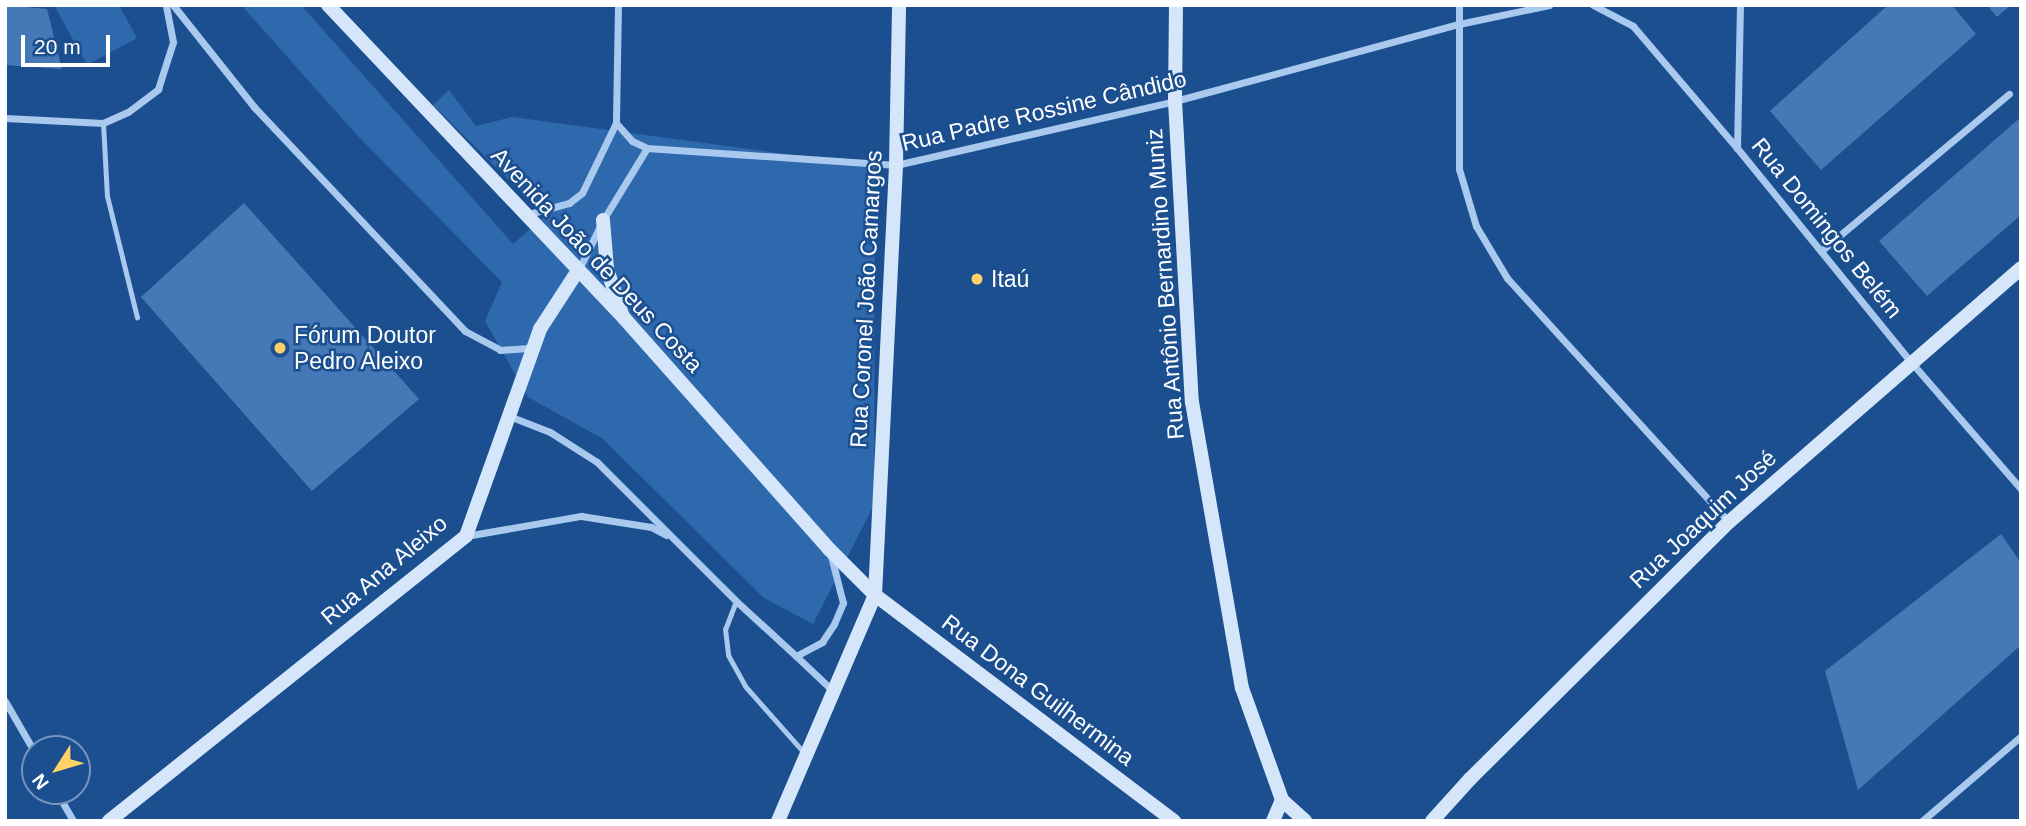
<!DOCTYPE html>
<meta charset="utf-8">
<style>
body{margin:0}
#map{position:relative;width:2026px;height:826px;overflow:hidden;background:#1b4f8f;font-family:Arial,sans-serif}
div>[style]{position:absolute}
.green>*{inset:0;background:#2e69ad}
.building>*{inset:0;background:#4478b7}
.lane>*{height:5px;margin:-2.5px;padding:0 2.5px;transform-origin:2.5px;border-radius:2.5px;background:#a9c9ee}
.street>*{height:7px;margin:-3.5px;padding:0 3.5px;transform-origin:3.5px;border-radius:3.5px;background:#a9c9ee}
.secondary>*{height:14px;margin:-7px;padding:0 7px;transform-origin:7px;border-radius:7px;background:#d6e6fa}
.dots>*{width:19px;height:19px;translate:-50% -50%;box-sizing:border-box;border:4px solid #1b4f8f;border-radius:50%}
span{translate:-50% -50%;white-space:nowrap;text-align:center;line-height:1.15;-webkit-text-stroke:5px #1b4f8f;paint-order:stroke}
.street-label{font-size:23px;color:#fff}
.poi-label{font-size:23px;color:#fff}
.left{translate:0 -50%;text-align:left}
.frame{position:absolute;inset:0;border:7px solid #fff;pointer-events:none}
.north{position:absolute;left:21px;top:735px;width:70px;height:70px;box-sizing:border-box;background:#1b4f8f;border:2px solid #7695bc;border-radius:50%;rotate:233deg;font-size:19px;font-weight:700;line-height:28px;text-align:center;color:#fff}
.north::after{content:'';display:block;margin:auto;width:24px;height:32px;background:#ffd166;clip-path:polygon(50% 0,100% 100%,50% 72%,0 100%)}
.scale{position:absolute;left:21px;top:35px;width:89px;height:32px;box-sizing:border-box;border:4px solid #fff;border-top:0;padding-left:9px;font-size:21px;line-height:24px;white-space:nowrap;color:#fff;-webkit-text-stroke:5px #1b4f8f;paint-order:stroke}
</style>
<div id="map">
<div class="green">
<div style="clip-path:polygon(54px 5px,119px 5px,137px 38px,87px 65px)"></div>
<div style="clip-path:polygon(241px 5px,301px 5px,513px 244px,545px 216px,433px 105px,449px 90px,476px 126px,512px 117px,875px 166px,874px 505px,813px 624px,764px 598px,603px 439px,528px 397px,485px 321px,502px 282px,354px 132px)"></div>
</div>
<div class="building">
<div style="clip-path:polygon(5px 5px,47px 9px,62px 69px,5px 65px)"></div>
<div style="clip-path:polygon(1888px 5px,1952px 5px,1976px 34px,1821px 170px,1770px 111px)"></div>
<div style="clip-path:polygon(1987px 5px,2011px 5px,1997px 17px)"></div>
<div style="clip-path:polygon(2021px 117px,2021px 215px,1927px 296px,1879px 241px)"></div>
<div style="clip-path:polygon(244px 203px,419px 399px,312px 491px,141px 297px)"></div>
<div style="clip-path:polygon(2001px 534px,2021px 563px,2021px 645px,1858px 790px,1825px 671px)"></div>
</div>
<div class="lane">
<div style="left:103px;top:123px;width:73px;rotate:86.9deg"></div>
<div style="left:107px;top:196px;width:125px;rotate:76.1deg"></div>
<div style="left:736px;top:601px;width:30px;rotate:111deg"></div>
<div style="left:725px;top:629px;width:26px;rotate:83deg"></div>
<div style="left:728px;top:655px;width:35px;rotate:61deg"></div>
<div style="left:745px;top:686px;width:92px;rotate:48.5deg"></div>
</div>
<div class="street">
<div style="left:173px;top:5px;width:130px;rotate:51.5deg"></div>
<div style="left:254px;top:107px;width:308px;rotate:46.7deg"></div>
<div style="left:465px;top:331px;width:40px;rotate:28deg"></div>
<div style="left:500px;top:350px;width:32px;rotate:-4deg"></div>
<div style="left:618px;top:5px;width:118px;rotate:91deg"></div>
<div style="left:616px;top:123px;width:24px;rotate:48deg"></div>
<div style="left:632px;top:141px;width:17px;rotate:25deg"></div>
<div style="left:647px;top:148px;width:250px;rotate:3.9deg"></div>
<div style="left:896px;top:165px;width:286px;rotate:-12.9deg"></div>
<div style="left:1175px;top:101px;width:294px;rotate:-15.2deg"></div>
<div style="left:1459px;top:24px;width:92px;rotate:-11.9deg"></div>
<div style="left:1459px;top:5px;width:164px;rotate:90deg"></div>
<div style="left:1459px;top:169px;width:59px;rotate:73.4deg"></div>
<div style="left:1476px;top:226px;width:61px;rotate:59.2deg"></div>
<div style="left:1507px;top:278px;width:330px;rotate:47.7deg"></div>
<div style="left:1593px;top:5px;width:45px;rotate:27.7deg"></div>
<div style="left:1633px;top:26px;width:160px;rotate:49.6deg"></div>
<div style="left:1737px;top:148px;width:276px;rotate:50.9deg"></div>
<div style="left:1911px;top:362px;width:168px;rotate:49.1deg"></div>
<div style="left:5px;top:118px;width:98px;rotate:2.9deg"></div>
<div style="left:103px;top:123px;width:27px;rotate:-24deg"></div>
<div style="left:128px;top:112px;width:38px;rotate:-37deg"></div>
<div style="left:158px;top:89px;width:49px;rotate:-72.3deg"></div>
<div style="left:173px;top:42px;width:38px;rotate:-101deg"></div>
<div style="left:1737px;top:148px;width:143px;rotate:-88.8deg"></div>
<div style="left:525px;top:215px;width:46px;rotate:-15.3deg"></div>
<div style="left:569px;top:203px;width:16px;rotate:-38deg"></div>
<div style="left:582px;top:193px;width:78px;rotate:-64.1deg"></div>
<div style="left:1821px;top:251px;width:245px;rotate:-39.9deg"></div>
<div style="left:579px;top:269px;width:55px;rotate:-63.9deg"></div>
<div style="left:603px;top:220px;width:84px;rotate:-58.6deg"></div>
<div style="left:509px;top:416px;width:44px;rotate:21.3deg"></div>
<div style="left:550px;top:432px;width:56px;rotate:32.6deg"></div>
<div style="left:597px;top:462px;width:197px;rotate:45deg"></div>
<div style="left:736px;top:601px;width:81px;rotate:42.5deg"></div>
<div style="left:796px;top:656px;width:30px;rotate:-28deg"></div>
<div style="left:822px;top:642px;width:22px;rotate:-56deg"></div>
<div style="left:834px;top:624px;width:23px;rotate:-67deg"></div>
<div style="left:843px;top:603px;width:49px;rotate:-104.3deg"></div>
<div style="left:466px;top:536px;width:117px;rotate:-9.9deg"></div>
<div style="left:581px;top:516px;width:71px;rotate:8.9deg"></div>
<div style="left:651px;top:527px;width:17px;rotate:28deg"></div>
<div style="left:796px;top:656px;width:51px;rotate:43.4deg"></div>
<div style="left:5px;top:701px;width:60px;rotate:60deg"></div>
<div style="left:56px;top:791px;width:34px;rotate:60deg"></div>
<div style="left:1922px;top:821px;width:130px;rotate:-40.6deg"></div>
</div>
<div class="secondary">
<div style="left:328px;top:5px;width:431px;rotate:46.6deg"></div>
<div style="left:624px;top:318px;width:309px;rotate:48.4deg"></div>
<div style="left:829px;top:549px;width:65px;rotate:45deg"></div>
<div style="left:875px;top:595px;width:375px;rotate:37.1deg"></div>
<div style="left:1176px;top:5px;width:96px;rotate:90.6deg"></div>
<div style="left:1175px;top:101px;width:301px;rotate:86.8deg"></div>
<div style="left:1192px;top:402px;width:290px;rotate:80.1deg"></div>
<div style="left:1242px;top:688px;width:119px;rotate:70.3deg"></div>
<div style="left:1282px;top:800px;width:31px;rotate:42deg"></div>
<div style="left:603px;top:220px;width:49px;rotate:85.3deg"></div>
<div style="left:607px;top:269px;width:47px;rotate:71.6deg"></div>
<div style="left:109px;top:821px;width:457px;rotate:-38.6deg"></div>
<div style="left:466px;top:536px;width:220px;rotate:-70.3deg"></div>
<div style="left:540px;top:329px;width:68px;rotate:-57deg"></div>
<div style="left:778px;top:821px;width:246px;rotate:-66.8deg"></div>
<div style="left:875px;top:595px;width:431px;rotate:-87.2deg"></div>
<div style="left:896px;top:165px;width:160px;rotate:-88.9deg"></div>
<div style="left:1273px;top:821px;width:23px;rotate:-67deg"></div>
<div style="left:1432px;top:821px;width:57px;rotate:-47.9deg"></div>
<div style="left:1470px;top:779px;width:365px;rotate:-44.8deg"></div>
<div style="left:1729px;top:522px;width:387px;rotate:-41deg"></div>
</div>
<div class="dots">
<div style="left:977px;top:279px;background:#ffd166"></div>
<div style="left:280px;top:348px;background:#ffd166"></div>
</div>
<div class="street-label">
<span style="left:1044px;top:111px;rotate:-13deg">Rua Padre Rossine Cândido</span>
<span style="left:1827px;top:228px;rotate:51deg">Rua Domingos Belém</span>
<span style="left:597px;top:260px;rotate:47deg">Avenida João de Deus Costa</span>
<span style="left:1165px;top:284px;rotate:-94deg">Rua Antônio Bernardino Muniz</span>
<span style="left:866px;top:299px;rotate:-87deg">Rua Coronel João Camargos</span>
<span style="left:1703px;top:519px;rotate:-43deg">Rua Joaquim José</span>
<span style="left:384px;top:570px;rotate:-40deg">Rua Ana Aleixo</span>
<span style="left:1038px;top:690px;rotate:37deg">Rua Dona Guilhermina</span>
</div>
<div class="poi-label">
<span class="left" style="left:991px;top:279px">Itaú</span>
<span class="left" style="left:294px;top:348px">Fórum Doutor<br>Pedro Aleixo</span>
</div>
<div class="frame"></div>
<div class="north">N</div>
<div class="scale">20 m</div>
</div>
